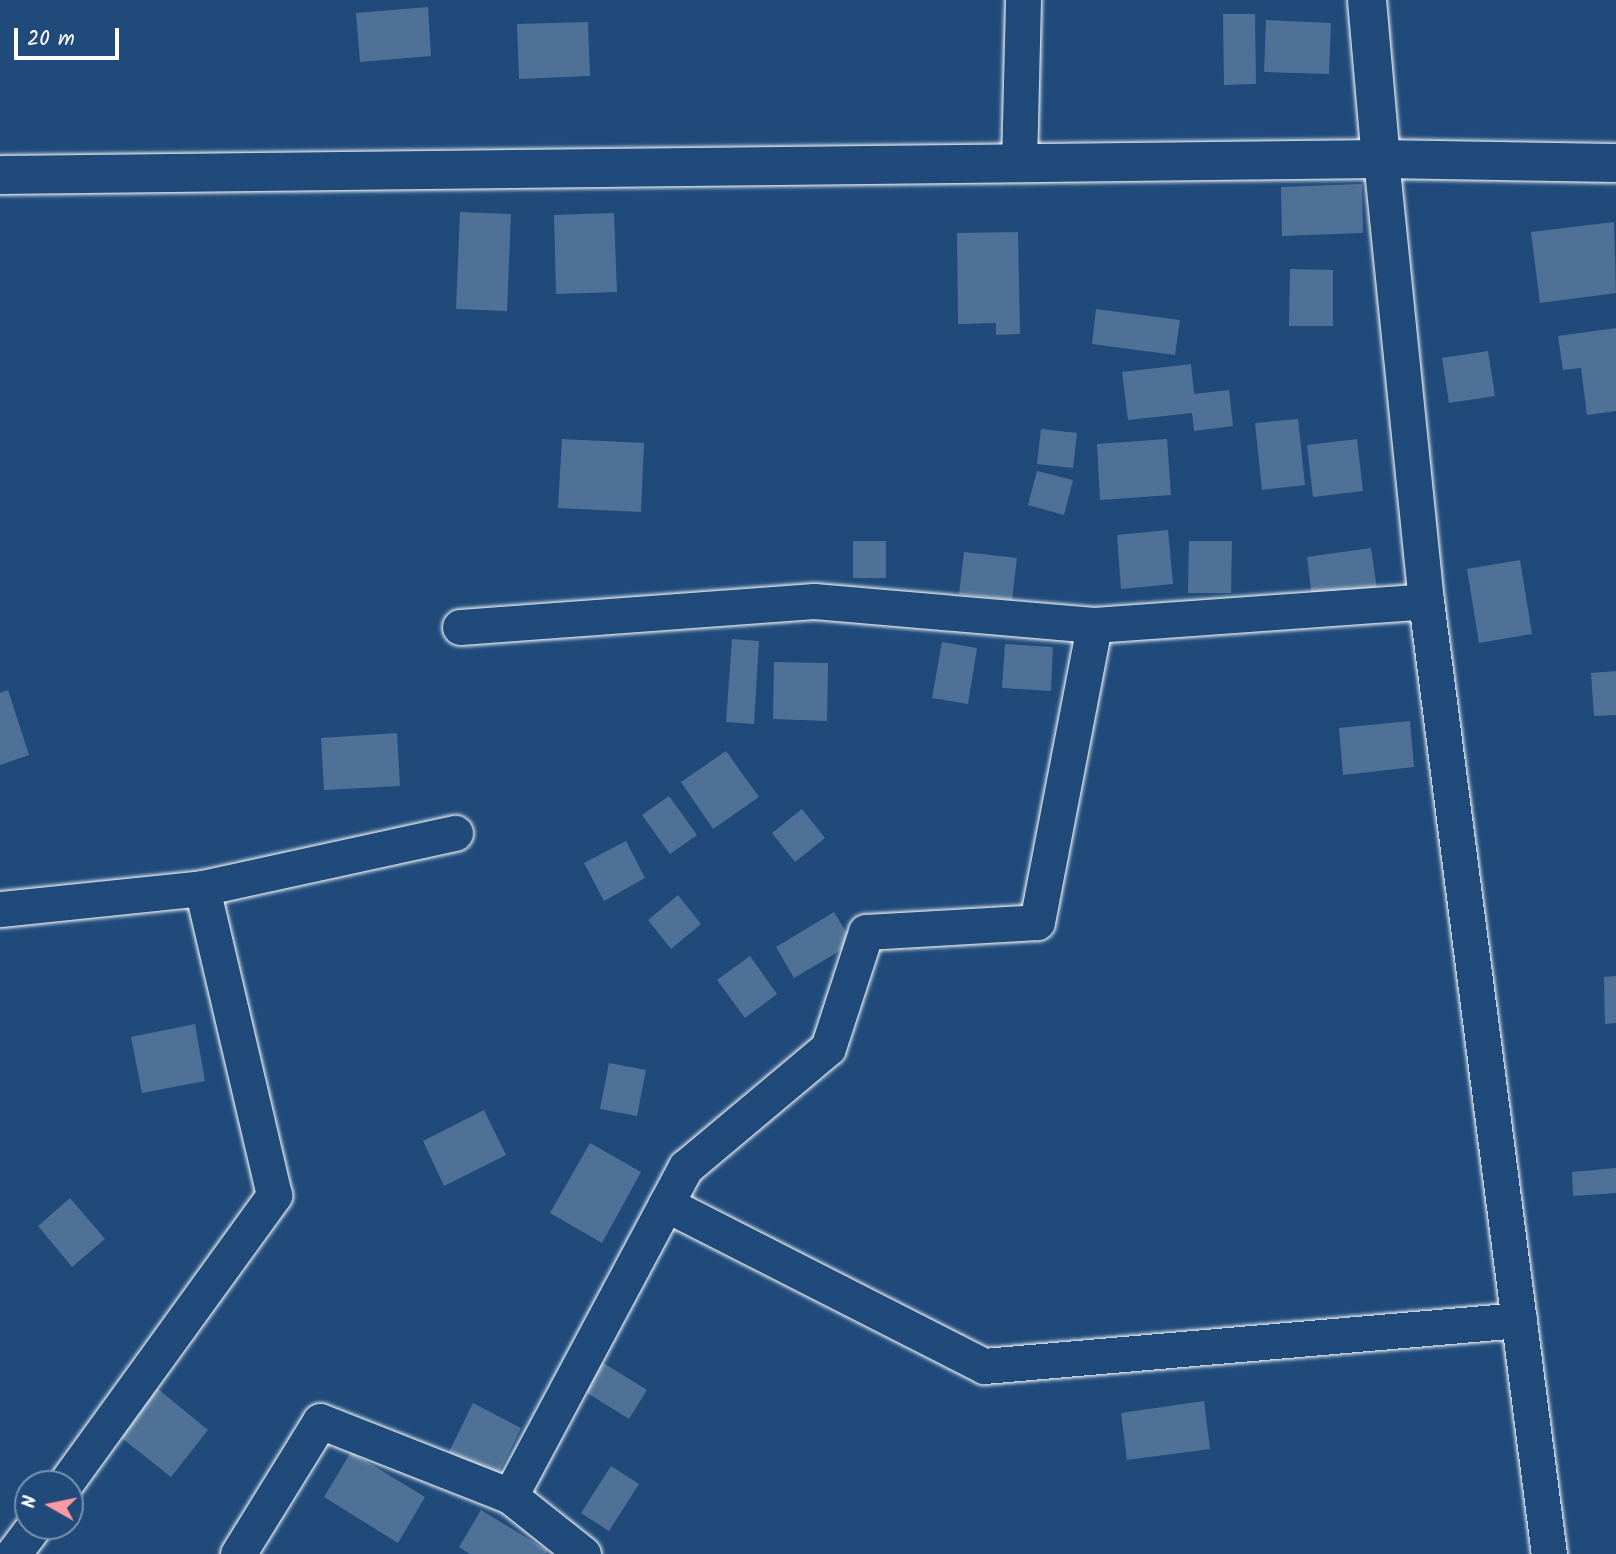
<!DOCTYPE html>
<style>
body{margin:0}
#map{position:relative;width:1616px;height:1554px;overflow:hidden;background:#1f4a7a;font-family:Kalam,sans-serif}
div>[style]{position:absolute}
.building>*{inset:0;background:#507197}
.roads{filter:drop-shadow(0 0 2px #fff) drop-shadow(0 0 2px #fff)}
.minor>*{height:35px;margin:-17.5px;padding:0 17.5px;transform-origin:17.5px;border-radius:17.5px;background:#1f4a7a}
.tertiary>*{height:38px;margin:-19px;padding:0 19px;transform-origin:19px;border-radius:19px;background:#1f4a7a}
span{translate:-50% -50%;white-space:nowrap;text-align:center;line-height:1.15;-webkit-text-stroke:7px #1f4a7a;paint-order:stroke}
.north{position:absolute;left:14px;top:1470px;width:70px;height:70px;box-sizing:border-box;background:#1f4a7a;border:2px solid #7992af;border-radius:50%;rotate:279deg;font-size:19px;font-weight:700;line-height:28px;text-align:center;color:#fff}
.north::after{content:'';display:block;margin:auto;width:24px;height:32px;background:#ff9aa2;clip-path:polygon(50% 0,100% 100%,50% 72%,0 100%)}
.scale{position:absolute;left:14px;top:28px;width:105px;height:32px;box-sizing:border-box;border:4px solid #fff;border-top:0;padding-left:9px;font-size:21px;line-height:24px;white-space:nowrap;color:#fff;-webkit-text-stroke:5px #1f4a7a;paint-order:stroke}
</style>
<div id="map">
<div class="building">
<div style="clip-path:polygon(428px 7px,431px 56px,360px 62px,356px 13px)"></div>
<div style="clip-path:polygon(1223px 14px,1255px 14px,1256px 84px,1224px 85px)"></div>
<div style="clip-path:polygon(1266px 20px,1331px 23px,1329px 74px,1264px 72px)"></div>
<div style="clip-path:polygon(588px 22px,590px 76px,519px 79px,517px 24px)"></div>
<div style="clip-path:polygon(1362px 184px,1363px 233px,1282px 236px,1281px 187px)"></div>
<div style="clip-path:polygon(460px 212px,511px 214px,507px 311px,456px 309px)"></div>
<div style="clip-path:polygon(614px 213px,617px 292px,556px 294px,554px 215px)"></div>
<div style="clip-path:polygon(1614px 222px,1616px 293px,1540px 303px,1531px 232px)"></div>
<div style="clip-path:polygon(1018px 232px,1020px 334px,996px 335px,996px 323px,958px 324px,957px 233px)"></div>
<div style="clip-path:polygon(1290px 269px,1333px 270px,1333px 326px,1289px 326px)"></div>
<div style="clip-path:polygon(1096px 309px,1180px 320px,1175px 355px,1092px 344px)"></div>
<div style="clip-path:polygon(1616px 328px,1616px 411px,1587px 415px,1581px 368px,1563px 370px,1558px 336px)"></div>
<div style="clip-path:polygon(1488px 351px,1495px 396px,1449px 403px,1442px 358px)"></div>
<div style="clip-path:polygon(1191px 364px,1194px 394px,1229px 390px,1233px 426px,1194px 431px,1192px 413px,1128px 420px,1122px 372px)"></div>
<div style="clip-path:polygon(1298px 419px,1305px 485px,1262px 490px,1255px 423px)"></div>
<div style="clip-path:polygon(1041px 429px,1077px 433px,1073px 468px,1037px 464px)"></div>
<div style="clip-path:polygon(562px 439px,644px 443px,641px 512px,558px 508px)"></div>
<div style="clip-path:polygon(1167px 439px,1171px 495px,1100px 500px,1097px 444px)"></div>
<div style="clip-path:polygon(1357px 439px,1363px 491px,1313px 497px,1307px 445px)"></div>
<div style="clip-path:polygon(1037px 471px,1073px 480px,1064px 515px,1028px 505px)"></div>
<div style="clip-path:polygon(1168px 530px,1173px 584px,1121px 589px,1117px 535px)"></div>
<div style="clip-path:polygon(853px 541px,886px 541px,886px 578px,853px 578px)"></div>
<div style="clip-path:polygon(1189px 541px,1232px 541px,1231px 593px,1188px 593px)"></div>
<div style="clip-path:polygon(1371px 548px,1377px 589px,1312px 598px,1307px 557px)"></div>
<div style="clip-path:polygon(964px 552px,1017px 558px,1012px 600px,959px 594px)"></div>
<div style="clip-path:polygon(1520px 560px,1532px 634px,1479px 643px,1467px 569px)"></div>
<div style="clip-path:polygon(732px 639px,759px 641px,754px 724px,726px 722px)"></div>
<div style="clip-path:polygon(942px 642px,977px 648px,968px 704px,932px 698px)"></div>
<div style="clip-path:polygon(1005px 644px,1053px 647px,1051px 691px,1002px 688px)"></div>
<div style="clip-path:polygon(774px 662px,828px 663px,827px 721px,773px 719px)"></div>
<div style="clip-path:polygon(1616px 671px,1616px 715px,1594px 716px,1591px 673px)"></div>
<div style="clip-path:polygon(8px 690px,29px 755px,0 765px,0 693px)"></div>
<div style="clip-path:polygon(1410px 721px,1414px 767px,1343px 775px,1339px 728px)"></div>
<div style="clip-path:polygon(397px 733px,400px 786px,324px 790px,321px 738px)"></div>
<div style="clip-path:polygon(726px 751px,759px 797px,713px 829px,681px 782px)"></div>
<div style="clip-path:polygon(669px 796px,697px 835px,670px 854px,642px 815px)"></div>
<div style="clip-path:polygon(802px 809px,825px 838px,795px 862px,772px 833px)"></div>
<div style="clip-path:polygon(626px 841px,645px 878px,604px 901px,584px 863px)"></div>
<div style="clip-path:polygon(678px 895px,701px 924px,671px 949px,648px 920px)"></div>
<div style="clip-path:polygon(834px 912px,853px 943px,794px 978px,776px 947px)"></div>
<div style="clip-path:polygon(750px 956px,777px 994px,745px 1018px,717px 980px)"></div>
<div style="clip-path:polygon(1616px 976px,1616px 1023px,1605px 1024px,1604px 977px)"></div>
<div style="clip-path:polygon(195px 1024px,205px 1081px,142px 1093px,131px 1037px)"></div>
<div style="clip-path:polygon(609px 1063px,646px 1070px,637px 1116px,600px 1109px)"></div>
<div style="clip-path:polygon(484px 1110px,506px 1155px,444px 1186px,423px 1141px)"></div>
<div style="clip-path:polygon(590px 1143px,641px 1172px,602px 1243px,550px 1213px)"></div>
<div style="clip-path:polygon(1616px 1168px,1616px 1193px,1573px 1196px,1572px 1172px)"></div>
<div style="clip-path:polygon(70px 1198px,105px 1239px,72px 1267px,38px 1226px)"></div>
<div style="clip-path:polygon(602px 1362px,647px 1390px,629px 1419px,584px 1391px)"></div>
<div style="clip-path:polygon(152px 1384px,208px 1430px,171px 1477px,114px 1432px)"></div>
<div style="clip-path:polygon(1204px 1401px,1210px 1449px,1127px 1460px,1121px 1413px)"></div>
<div style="clip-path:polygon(473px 1403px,521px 1428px,497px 1477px,449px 1452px)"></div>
<div style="clip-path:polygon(351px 1452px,425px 1497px,398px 1543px,324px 1497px)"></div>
<div style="clip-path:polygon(611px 1466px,639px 1484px,609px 1531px,581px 1513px)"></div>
<div style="clip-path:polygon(481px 1510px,548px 1551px,546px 1554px,470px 1554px,459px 1547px)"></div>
</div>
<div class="roads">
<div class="minor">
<div style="left:1381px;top:159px;width:444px;rotate:84.2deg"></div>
<div style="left:1426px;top:601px;width:961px;rotate:82.65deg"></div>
<div style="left:1019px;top:164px;width:164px;rotate:-88.6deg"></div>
<div style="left:460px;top:627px;width:355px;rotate:-4.2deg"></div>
<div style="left:814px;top:601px;width:281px;rotate:4.9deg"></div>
<div style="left:1094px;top:625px;width:333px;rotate:-4.1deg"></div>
<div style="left:0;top:909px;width:203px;rotate:-5.9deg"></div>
<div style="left:202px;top:888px;width:259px;rotate:-12.3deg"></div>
<div style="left:666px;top:1204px;width:357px;rotate:27deg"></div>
<div style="left:984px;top:1366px;width:537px;rotate:-4.91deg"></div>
<div style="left:65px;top:1484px;width:357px;rotate:-54.1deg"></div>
<div style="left:274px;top:1195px;width:315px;rotate:-103.2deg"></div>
<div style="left:13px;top:1554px;width:35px;rotate:-53deg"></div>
<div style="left:238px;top:1554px;width:156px;rotate:-58.3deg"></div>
<div style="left:320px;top:1421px;width:204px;rotate:21.5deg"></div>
<div style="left:583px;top:1554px;width:93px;rotate:-141.5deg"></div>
<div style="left:510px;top:1496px;width:373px;rotate:-61.9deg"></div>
<div style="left:686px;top:1167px;width:185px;rotate:-40deg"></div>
<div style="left:828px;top:1048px;width:122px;rotate:-71.9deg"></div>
<div style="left:866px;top:932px;width:171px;rotate:-3.3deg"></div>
<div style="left:1037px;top:922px;width:302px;rotate:-79.1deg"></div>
</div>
<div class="tertiary">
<div style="left:1367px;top:0;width:160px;rotate:85deg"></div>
<div style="left:0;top:175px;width:1381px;rotate:-0.66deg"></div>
<div style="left:1381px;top:159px;width:235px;rotate:1deg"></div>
</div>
</div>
<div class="north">N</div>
<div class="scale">20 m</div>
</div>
